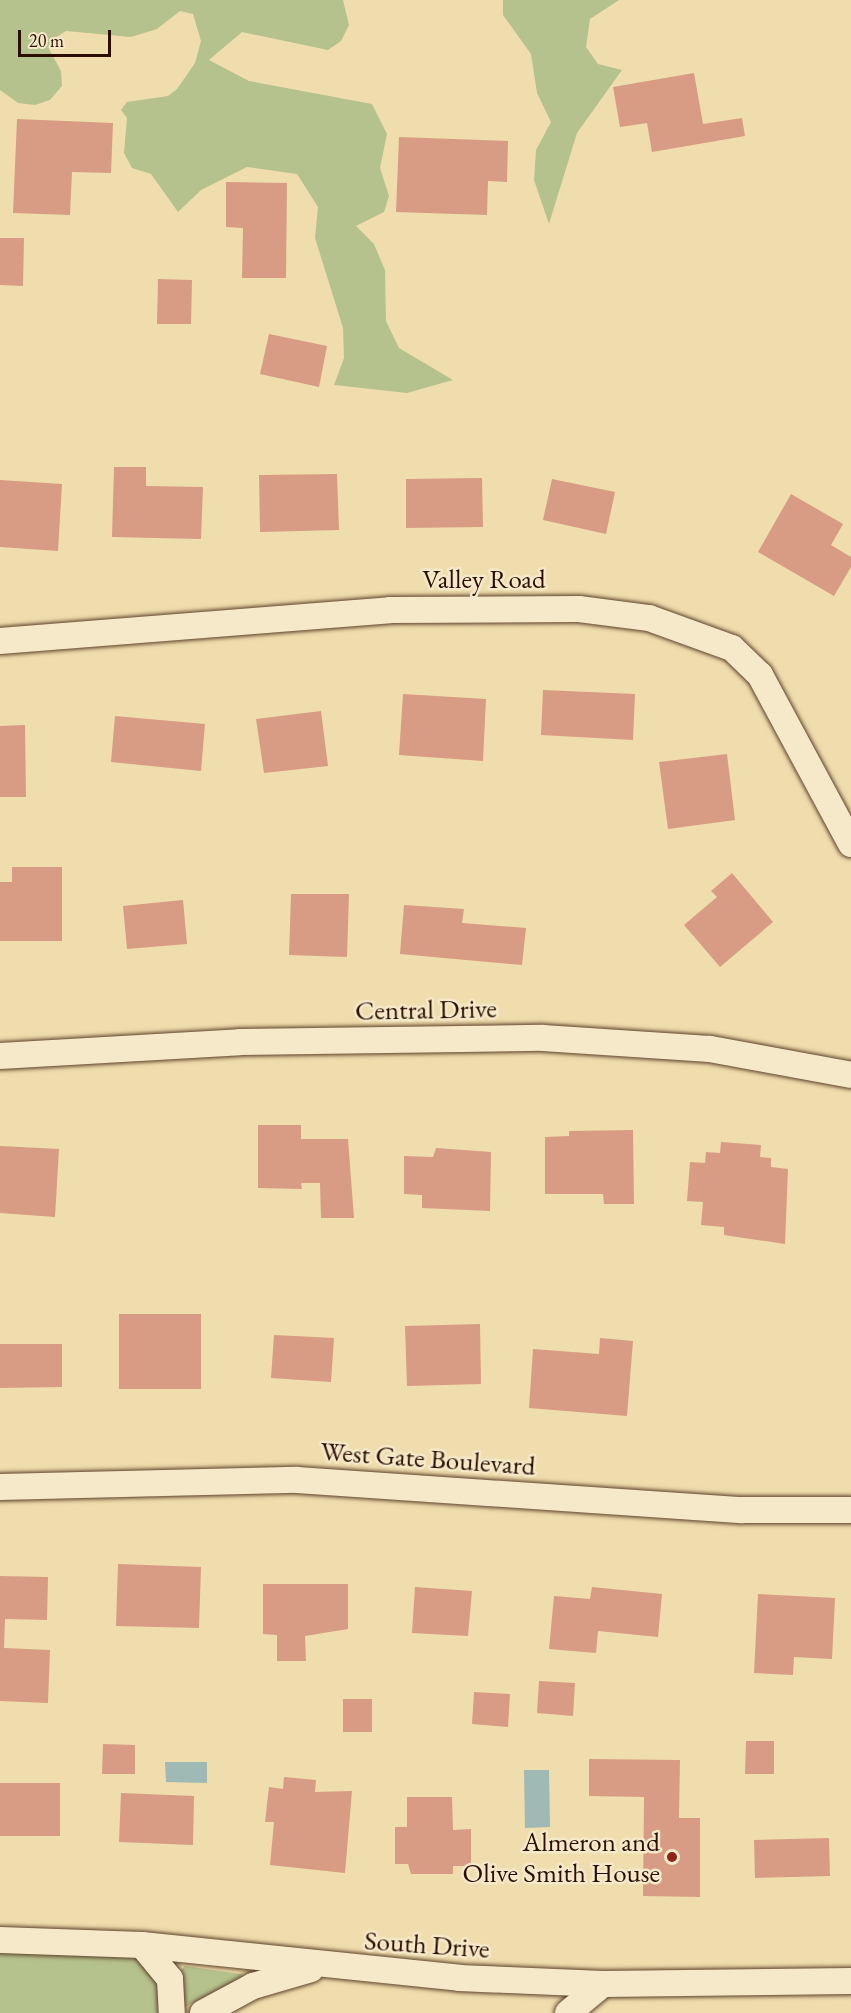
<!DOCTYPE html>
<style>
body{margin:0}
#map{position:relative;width:851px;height:2013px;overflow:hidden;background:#f0ddad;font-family:"EB Garamond",serif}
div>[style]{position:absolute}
.green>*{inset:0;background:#b6c28d}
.water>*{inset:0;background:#9fb9b5}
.building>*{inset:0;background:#d79c83}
.roads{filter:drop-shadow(0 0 2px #5d422b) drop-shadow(0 0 2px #5d422b)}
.street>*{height:26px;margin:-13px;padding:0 13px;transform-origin:13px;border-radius:13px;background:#f5e9ca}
.dots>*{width:16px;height:16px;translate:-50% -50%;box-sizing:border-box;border:3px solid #f5e9ca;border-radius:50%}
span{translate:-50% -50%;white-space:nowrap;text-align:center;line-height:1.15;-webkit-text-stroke:5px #f5e9ca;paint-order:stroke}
.street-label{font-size:27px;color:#2c0e00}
.poi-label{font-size:27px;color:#2c0e00}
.right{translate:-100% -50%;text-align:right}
.scale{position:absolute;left:18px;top:30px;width:93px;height:27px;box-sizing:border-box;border:3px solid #2c0e00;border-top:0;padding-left:8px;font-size:18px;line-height:21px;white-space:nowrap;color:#2c0e00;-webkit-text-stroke:4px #f5e9ca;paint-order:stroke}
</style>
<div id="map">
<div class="green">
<div style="clip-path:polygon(0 0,343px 0,349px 25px,341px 41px,328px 50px,242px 32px,209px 60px,249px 81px,372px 104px,387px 134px,380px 168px,389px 196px,384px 212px,356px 226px,374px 244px,385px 270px,386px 321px,399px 348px,453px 380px,407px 393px,334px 385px,344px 358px,343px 328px,315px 238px,318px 207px,297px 174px,247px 167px,201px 190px,178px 212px,151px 174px,132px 168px,124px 153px,127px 118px,121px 110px,127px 102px,168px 96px,177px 89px,195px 63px,201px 41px,193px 14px,180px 11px,157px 29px,131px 37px,66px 31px,52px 40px,49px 49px,61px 71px,62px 86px,50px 100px,35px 105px,18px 103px,0 90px)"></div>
<div style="clip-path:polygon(503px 0,619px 0,590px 19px,586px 47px,598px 64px,622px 70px,577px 133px,549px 224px,534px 180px,536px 150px,551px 122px,537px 93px,531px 54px,503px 15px)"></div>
<div style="clip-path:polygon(0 1940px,142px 1945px,172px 2013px,0 2013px)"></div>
<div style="clip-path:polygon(185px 1966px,241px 1974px,244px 1977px,185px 2007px,180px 1971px)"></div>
</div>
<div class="water">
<div style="clip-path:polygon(165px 1762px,207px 1762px,207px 1783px,166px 1782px)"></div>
<div style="clip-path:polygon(524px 1770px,549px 1770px,550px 1827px,525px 1828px)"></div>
</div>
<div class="building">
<div style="clip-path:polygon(694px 73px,703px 124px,742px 118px,745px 136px,652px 152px,647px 123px,620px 127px,613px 87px)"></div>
<div style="clip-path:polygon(17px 119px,113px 123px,111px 173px,72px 172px,70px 215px,13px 213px)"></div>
<div style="clip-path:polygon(399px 137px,508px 141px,507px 182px,488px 181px,487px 215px,396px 212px)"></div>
<div style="clip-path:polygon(226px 182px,287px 183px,286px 278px,242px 278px,243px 228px,226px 227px)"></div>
<div style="clip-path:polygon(0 238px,24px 238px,23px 286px,0 285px)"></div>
<div style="clip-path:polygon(158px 279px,192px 280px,191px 324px,157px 324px)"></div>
<div style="clip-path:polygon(269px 334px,327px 346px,319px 387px,260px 374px)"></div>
<div style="clip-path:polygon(114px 467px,146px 467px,146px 486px,203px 487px,201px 539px,112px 537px)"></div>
<div style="clip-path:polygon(337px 474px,339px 530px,260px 532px,259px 475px)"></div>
<div style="clip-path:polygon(482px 478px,483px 527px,406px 528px,406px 479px)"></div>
<div style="clip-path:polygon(552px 479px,615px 492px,606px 534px,543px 520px)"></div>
<div style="clip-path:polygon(0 480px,62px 484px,58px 551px,0 547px)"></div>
<div style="clip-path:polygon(791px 494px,843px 524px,831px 545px,851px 557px,851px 567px,834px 596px,758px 552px)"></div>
<div style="clip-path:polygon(543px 690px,635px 694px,633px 740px,541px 735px)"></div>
<div style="clip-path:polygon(403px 694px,486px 699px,483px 761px,399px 755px)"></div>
<div style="clip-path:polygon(321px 711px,328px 766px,264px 773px,256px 719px)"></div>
<div style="clip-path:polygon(115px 716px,205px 724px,201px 771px,111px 762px)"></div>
<div style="clip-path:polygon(25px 725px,26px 797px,0 797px,0 726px)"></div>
<div style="clip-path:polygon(727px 754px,735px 820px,668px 829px,659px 762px)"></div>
<div style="clip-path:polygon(12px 867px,62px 867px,62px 941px,0 941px,0 882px,12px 882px)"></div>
<div style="clip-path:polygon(732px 873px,773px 922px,720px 967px,684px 925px,717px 897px,711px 891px)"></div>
<div style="clip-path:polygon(291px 894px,349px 894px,347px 957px,289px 955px)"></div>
<div style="clip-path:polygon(183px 900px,187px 944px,127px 949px,123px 906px)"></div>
<div style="clip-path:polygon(404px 905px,464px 909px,462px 923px,526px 928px,522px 965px,400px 954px)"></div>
<div style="clip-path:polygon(258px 1125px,301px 1125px,301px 1139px,348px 1139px,354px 1218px,321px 1218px,320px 1183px,301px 1183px,302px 1189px,258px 1188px)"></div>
<div style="clip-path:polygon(633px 1130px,634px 1204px,604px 1204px,603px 1194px,545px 1194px,545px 1137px,569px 1136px,569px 1131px)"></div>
<div style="clip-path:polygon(721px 1142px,761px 1145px,760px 1157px,771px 1158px,771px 1167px,788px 1169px,785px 1244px,724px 1235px,724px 1227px,701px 1225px,703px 1202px,687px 1201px,690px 1162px,705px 1163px,706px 1152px,720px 1153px)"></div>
<div style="clip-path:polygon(0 1146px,59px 1149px,55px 1217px,0 1213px)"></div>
<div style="clip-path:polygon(436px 1148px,491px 1152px,490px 1211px,422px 1208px,422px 1195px,404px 1194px,404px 1156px,433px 1157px)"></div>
<div style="clip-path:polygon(119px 1314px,201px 1314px,201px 1389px,119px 1389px)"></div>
<div style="clip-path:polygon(480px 1324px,481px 1384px,407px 1386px,405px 1326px)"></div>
<div style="clip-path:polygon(274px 1335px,334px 1338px,331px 1382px,271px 1378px)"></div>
<div style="clip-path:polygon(600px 1338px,633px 1341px,627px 1416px,529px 1408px,533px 1349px,599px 1354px)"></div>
<div style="clip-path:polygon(0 1344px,62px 1344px,62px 1387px,0 1388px)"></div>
<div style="clip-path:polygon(118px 1564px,201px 1567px,199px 1628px,116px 1626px)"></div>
<div style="clip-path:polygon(0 1576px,48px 1577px,47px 1620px,5px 1619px,4px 1648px,50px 1650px,48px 1703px,0 1701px)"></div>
<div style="clip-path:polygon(263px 1584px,348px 1584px,348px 1629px,305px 1636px,306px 1661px,277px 1661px,277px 1635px,263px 1634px)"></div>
<div style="clip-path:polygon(415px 1587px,472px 1591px,468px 1636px,412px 1633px)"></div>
<div style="clip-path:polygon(592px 1587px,662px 1594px,658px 1637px,598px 1631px,596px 1653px,549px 1649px,554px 1596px,590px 1599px)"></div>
<div style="clip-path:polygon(758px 1594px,835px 1598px,832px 1659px,794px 1657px,793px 1675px,754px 1673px)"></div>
<div style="clip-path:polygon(539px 1681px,575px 1683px,573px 1716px,537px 1713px)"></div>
<div style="clip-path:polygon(474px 1692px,510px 1694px,508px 1727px,472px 1724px)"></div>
<div style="clip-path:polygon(343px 1699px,372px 1699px,372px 1732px,343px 1732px)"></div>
<div style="clip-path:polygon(746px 1741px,774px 1741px,774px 1774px,745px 1774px)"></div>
<div style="clip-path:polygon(103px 1744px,135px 1745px,135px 1774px,102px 1774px)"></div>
<div style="clip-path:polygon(589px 1759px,680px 1760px,679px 1818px,700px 1818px,700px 1897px,643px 1896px,644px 1797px,589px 1796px)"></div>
<div style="clip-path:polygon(284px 1777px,316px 1780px,315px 1792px,352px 1791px,345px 1873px,270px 1865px,274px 1822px,265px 1822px,269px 1787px,283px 1789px)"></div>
<div style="clip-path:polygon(0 1783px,60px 1783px,60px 1836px,0 1836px)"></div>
<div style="clip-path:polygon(121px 1793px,194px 1796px,193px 1845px,119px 1842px)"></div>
<div style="clip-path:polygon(407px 1797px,452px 1797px,453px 1830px,471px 1829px,471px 1866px,453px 1866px,453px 1874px,411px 1874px,408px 1864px,395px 1864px,395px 1827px,407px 1827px)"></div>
<div style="clip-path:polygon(829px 1838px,830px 1876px,755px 1878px,754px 1840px)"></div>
</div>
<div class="roads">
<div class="street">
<div style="left:0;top:641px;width:391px;rotate:-4.5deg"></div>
<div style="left:390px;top:610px;width:189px;rotate:-0.3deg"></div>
<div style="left:579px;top:609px;width:71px;rotate:7.3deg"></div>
<div style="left:649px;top:618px;width:88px;rotate:19.9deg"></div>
<div style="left:732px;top:648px;width:39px;rotate:44deg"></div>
<div style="left:760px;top:675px;width:192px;rotate:61.7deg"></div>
<div style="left:0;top:1056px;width:240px;rotate:-3.3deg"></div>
<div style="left:240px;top:1042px;width:303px;rotate:-0.8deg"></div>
<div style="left:543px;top:1038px;width:167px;rotate:3.8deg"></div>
<div style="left:710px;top:1049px;width:143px;rotate:10.4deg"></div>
<div style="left:0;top:1487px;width:297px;rotate:-1.4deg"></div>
<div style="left:297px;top:1480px;width:446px;rotate:3.9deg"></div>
<div style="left:742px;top:1510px;width:109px"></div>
<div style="left:0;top:1940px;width:142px;rotate:2deg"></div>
<div style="left:142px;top:1945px;width:319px;rotate:5.9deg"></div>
<div style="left:459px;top:1978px;width:144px;rotate:2.4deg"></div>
<div style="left:603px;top:1984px;width:248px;rotate:-0.7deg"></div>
<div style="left:142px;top:1945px;width:44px;rotate:50.5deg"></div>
<div style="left:170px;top:1979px;width:34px;rotate:87deg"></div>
<div style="left:203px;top:2013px;width:57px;rotate:-28.4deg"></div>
<div style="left:253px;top:1986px;width:60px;rotate:-16.3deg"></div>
<div style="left:568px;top:2013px;width:45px;rotate:-39.6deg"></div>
</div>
</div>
<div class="dots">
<div style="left:672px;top:1857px;background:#8f2418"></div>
</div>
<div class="street-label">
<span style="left:484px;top:579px">Valley Road</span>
<span style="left:426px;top:1009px;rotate:-1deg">Central Drive</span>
<span style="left:428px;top:1458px;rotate:4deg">West Gate Boulevard</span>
<span style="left:427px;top:1944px;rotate:4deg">South Drive</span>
</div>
<div class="poi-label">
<span class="right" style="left:660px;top:1857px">Almeron and<br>Olive Smith House</span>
</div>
<div class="scale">20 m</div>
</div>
